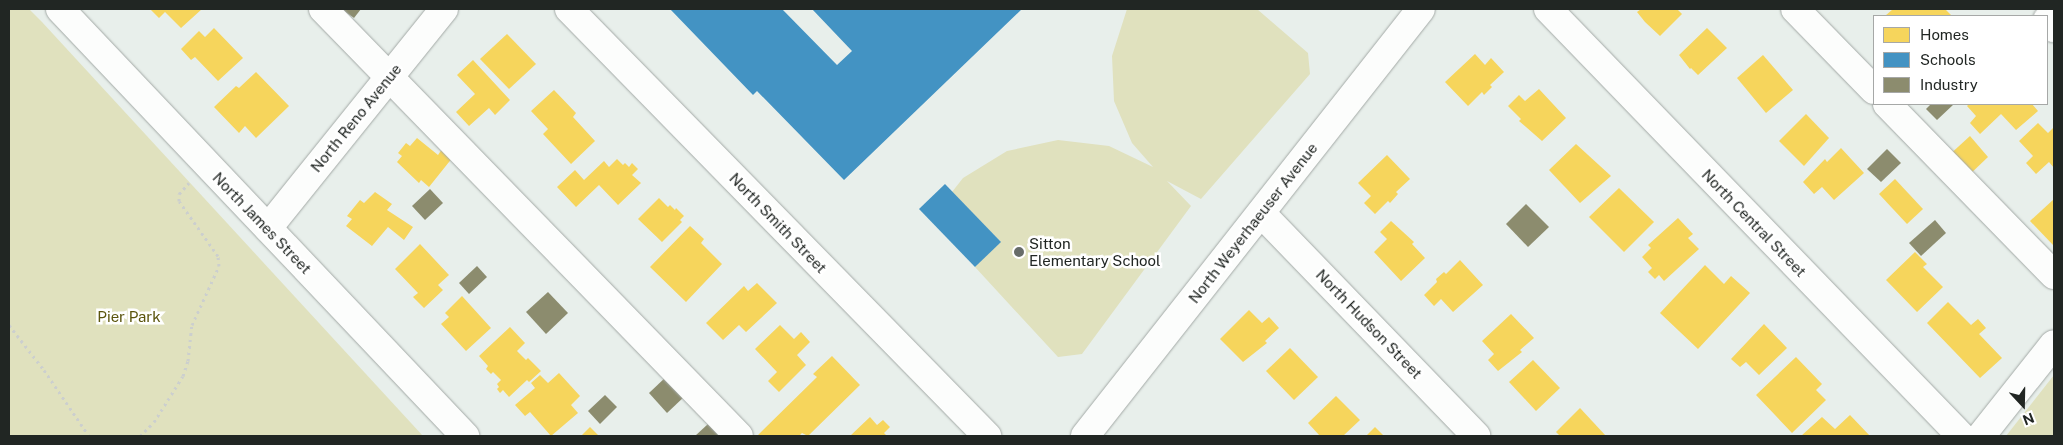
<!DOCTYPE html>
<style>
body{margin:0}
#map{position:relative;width:2063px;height:445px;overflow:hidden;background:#e8efeb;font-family:"Public Sans",sans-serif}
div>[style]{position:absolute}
.green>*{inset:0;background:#e0e1be}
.homes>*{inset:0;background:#f6d55c}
.schools>*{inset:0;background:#4393c3}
.industry>*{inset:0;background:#8c8c6e}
.path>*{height:3px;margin-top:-1.5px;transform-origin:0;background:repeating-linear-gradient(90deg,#cccfce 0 2.5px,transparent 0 6.5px)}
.roads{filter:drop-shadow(0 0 1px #a3a9a6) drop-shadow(0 0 1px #a3a9a6)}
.minor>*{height:28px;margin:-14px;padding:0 14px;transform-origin:14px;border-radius:14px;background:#fcfdfc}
.dots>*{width:14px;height:14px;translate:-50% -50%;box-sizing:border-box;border:2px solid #fff;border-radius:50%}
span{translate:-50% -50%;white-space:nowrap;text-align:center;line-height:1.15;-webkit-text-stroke:5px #fff;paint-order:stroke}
.street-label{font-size:15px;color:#212623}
.poi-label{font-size:15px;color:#212623}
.left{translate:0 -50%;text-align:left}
.park-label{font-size:15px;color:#5b550d}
.frame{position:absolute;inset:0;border:10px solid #212623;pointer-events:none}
.legend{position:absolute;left:1873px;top:15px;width:175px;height:90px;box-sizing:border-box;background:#fff;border:1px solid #a6a8a7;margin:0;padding:6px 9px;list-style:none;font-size:15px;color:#212623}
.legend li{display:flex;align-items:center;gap:10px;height:25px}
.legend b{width:25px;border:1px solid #a6a8a7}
.north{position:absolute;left:1998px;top:380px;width:50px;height:50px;-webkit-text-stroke:4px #fff;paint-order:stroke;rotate:159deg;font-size:14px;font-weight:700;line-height:20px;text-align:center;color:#212623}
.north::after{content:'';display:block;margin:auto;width:18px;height:22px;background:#212623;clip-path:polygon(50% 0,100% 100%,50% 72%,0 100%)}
</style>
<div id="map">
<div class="green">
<div style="clip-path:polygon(9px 9px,29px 9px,42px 22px,423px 436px,9px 436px)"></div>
<div style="clip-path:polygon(1127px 9px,1257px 9px,1308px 53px,1310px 74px,1201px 199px,1167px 181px,1191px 206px,1082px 354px,1058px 357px,975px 267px,1000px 241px,952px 192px,963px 178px,1007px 151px,1058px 140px,1109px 146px,1153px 167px,1132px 143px,1114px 101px,1112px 56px)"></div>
<div style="clip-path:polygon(2054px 375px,2054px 436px,2006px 436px)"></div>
</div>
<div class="homes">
<div style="clip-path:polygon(150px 9px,202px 9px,181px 28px,165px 12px,159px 18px)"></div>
<div style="clip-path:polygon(1641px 9px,1677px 9px,1682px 14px,1660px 36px,1645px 22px,1637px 12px)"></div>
<div style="clip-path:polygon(1893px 9px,1945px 9px,1952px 16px,1885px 16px)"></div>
<div style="clip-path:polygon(214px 28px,243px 58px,218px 81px,195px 57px,191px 60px,181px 49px,199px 31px,205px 37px)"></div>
<div style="clip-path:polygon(1707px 28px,1727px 48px,1698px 75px,1691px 68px,1690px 69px,1679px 55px)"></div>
<div style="clip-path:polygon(507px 34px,536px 64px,509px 89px,480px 59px)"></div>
<div style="clip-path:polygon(1475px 54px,1485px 65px,1491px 58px,1504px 72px,1490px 85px,1492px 87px,1484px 95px,1482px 92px,1468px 106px,1445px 82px)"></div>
<div style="clip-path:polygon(1763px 55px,1793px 90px,1766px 113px,1737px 78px)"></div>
<div style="clip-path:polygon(473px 60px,510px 100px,495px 115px,489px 108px,469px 126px,456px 112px,475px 94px,457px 75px)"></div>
<div style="clip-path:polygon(256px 72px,289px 106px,256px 138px,245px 126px,239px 133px,214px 107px,236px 86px,239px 88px)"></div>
<div style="clip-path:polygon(1539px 89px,1566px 118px,1542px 141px,1519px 121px,1521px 119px,1508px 106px,1519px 95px,1525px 101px)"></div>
<div style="clip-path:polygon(554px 90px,576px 113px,573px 117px,595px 141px,571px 164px,543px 134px,548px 129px,531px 111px)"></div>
<div style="clip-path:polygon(1969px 104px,2032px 104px,2038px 111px,2016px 130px,2001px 114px,1980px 134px,1970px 123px,1976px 116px,1967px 106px)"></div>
<div style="clip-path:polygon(1806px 114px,1829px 138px,1804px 166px,1779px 141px)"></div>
<div style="clip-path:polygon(2038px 123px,2048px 133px,2054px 127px,2054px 168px,2049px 162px,2036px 174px,2026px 163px,2033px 156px,2019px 141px)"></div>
<div style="clip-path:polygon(1970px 136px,1988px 157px,1966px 178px,1947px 157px)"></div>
<div style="clip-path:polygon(417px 138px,438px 155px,442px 149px,453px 157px,429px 187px,421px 180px,419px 183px,397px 162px,402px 156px,398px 153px,406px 143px,410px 146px)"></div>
<div style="clip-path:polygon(1576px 144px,1611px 176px,1580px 203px,1549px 170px)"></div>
<div style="clip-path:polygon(1841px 148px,1864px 173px,1834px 200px,1822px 187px,1814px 194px,1803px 182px,1825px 159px,1827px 162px)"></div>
<div style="clip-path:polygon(1387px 155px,1410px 179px,1396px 192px,1398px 194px,1390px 203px,1388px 201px,1375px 214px,1364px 203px,1371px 196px,1358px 183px)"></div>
<div style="clip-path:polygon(617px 159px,623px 165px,625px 163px,629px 167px,632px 163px,638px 169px,632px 175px,641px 183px,618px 205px,599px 185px,576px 207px,557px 187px,575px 170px,584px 180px,604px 161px,609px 167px)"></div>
<div style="clip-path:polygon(1895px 179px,1923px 209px,1907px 224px,1879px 194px)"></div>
<div style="clip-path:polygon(1619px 188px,1654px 222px,1624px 252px,1589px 217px)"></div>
<div style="clip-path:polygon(375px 192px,392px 204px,387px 210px,413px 227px,404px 240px,388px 227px,372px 246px,346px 226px,352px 219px,347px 216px,360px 200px,364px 203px)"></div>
<div style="clip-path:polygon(659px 198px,668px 207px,670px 205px,675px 210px,676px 208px,684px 216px,680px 220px,682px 222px,662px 242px,638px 219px)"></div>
<div style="clip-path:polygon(2054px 199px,2054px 246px,2030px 221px)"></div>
<div style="clip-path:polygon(1678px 218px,1693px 234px,1688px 238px,1699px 249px,1664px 281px,1659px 275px,1655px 279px,1648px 272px,1652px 268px,1642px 257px,1651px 248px,1648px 245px)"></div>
<div style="clip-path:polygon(1391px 221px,1414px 242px,1412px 244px,1425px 258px,1401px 281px,1374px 252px,1387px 239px,1380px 232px)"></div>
<div style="clip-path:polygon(690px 226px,704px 239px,701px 243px,722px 264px,686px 302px,650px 267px)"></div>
<div style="clip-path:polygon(420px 244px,449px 275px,438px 285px,443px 290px,424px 308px,413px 297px,418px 293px,395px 269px)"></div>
<div style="clip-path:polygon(1915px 252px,1927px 264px,1923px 267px,1943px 287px,1917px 312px,1886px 280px)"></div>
<div style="clip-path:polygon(1460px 260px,1483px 285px,1453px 312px,1441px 299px,1434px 306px,1424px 295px,1437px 282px,1436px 279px,1444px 272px,1446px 274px)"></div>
<div style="clip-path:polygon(1705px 265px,1724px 284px,1731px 276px,1750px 293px,1698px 349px,1660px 313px)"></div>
<div style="clip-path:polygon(757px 283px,777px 303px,746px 332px,739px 325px,723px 340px,706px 323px,744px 286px,748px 291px)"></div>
<div style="clip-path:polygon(462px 296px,491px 328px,466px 351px,441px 324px,449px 317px,445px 313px)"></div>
<div style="clip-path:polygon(1948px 302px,1971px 325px,1978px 319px,1986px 328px,1979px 334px,2002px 358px,1980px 378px,1927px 323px)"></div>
<div style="clip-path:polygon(1249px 310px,1262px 323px,1269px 317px,1279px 328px,1265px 341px,1267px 343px,1243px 362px,1220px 339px)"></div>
<div style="clip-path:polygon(1511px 314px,1534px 338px,1520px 350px,1522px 352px,1498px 371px,1488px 360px,1494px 354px,1482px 341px)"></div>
<div style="clip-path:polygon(1764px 324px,1787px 348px,1759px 375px,1746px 362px,1740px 367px,1731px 359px)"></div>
<div style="clip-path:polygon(780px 325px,794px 339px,801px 332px,810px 342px,797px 355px,806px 365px,779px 392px,768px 381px,777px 372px,755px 349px)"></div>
<div style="clip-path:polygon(510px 327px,525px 343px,517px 351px,526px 360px,528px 358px,541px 371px,529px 382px,527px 380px,509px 397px,503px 390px,500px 393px,497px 389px,499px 387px,497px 384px,501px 380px,493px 372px,491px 374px,486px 369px,488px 366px,479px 356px)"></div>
<div style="clip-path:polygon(1290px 348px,1318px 377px,1294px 400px,1266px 371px)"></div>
<div style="clip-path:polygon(832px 356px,860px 385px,808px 436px,802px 433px,799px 436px,757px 436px,817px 377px,813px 374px)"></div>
<div style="clip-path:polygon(1796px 357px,1822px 384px,1816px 390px,1826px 400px,1792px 433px,1756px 395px)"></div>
<div style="clip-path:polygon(1533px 360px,1560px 388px,1536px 411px,1509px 382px)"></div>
<div style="clip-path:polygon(559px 373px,580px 396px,571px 405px,578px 413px,551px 436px,530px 412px,525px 416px,515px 405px,535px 388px,531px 383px,540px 375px,548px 383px)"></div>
<div style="clip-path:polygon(1336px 396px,1360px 420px,1343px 436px,1320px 436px,1308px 423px)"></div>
<div style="clip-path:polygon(1580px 408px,1606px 436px,1560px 436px,1556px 432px)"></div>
<div style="clip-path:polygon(1850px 415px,1870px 436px,1801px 436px,1822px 417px,1835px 429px)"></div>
<div style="clip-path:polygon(870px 417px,877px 425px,883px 420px,890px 427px,884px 433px,887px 436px,850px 436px)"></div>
<div style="clip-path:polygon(590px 427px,599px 436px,581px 436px)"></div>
<div style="clip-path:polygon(1375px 427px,1384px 436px,1366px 436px)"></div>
</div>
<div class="schools">
<div style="clip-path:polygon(670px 9px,782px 9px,837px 65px,852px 51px,812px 9px,1022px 9px,844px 180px,757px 91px,753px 95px)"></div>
<div style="clip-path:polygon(945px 184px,1001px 242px,975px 267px,919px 209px)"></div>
</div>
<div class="industry">
<div style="clip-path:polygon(341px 9px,361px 9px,354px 18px)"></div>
<div style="clip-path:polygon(1931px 104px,1954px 104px,1937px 120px,1926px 109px)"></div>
<div style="clip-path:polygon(1887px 149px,1901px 163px,1881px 182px,1867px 169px)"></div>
<div style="clip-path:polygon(430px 189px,443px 203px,425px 220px,412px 206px)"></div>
<div style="clip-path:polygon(1526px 204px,1549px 227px,1528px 247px,1506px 224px)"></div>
<div style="clip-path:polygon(1935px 220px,1946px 233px,1921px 256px,1909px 243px)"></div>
<div style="clip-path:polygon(477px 266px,487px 277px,469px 294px,459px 283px)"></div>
<div style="clip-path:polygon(548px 292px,568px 313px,546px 334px,526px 312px)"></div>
<div style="clip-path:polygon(667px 376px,685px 396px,667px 413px,649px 393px)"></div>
<div style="clip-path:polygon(605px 395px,617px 407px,600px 424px,588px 411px)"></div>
<div style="clip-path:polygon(708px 424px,719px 436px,695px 436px)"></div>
</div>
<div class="path">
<div style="left:9px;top:325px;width:57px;rotate:52.1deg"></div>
<div style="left:44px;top:370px;width:80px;rotate:55.7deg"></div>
<div style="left:140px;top:436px;width:20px;rotate:-45deg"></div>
<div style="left:154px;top:422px;width:54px;rotate:-57.8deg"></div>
<div style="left:183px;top:376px;width:16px;rotate:-72deg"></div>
<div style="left:188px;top:361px;width:36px;rotate:-84deg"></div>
<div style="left:192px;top:325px;width:65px;rotate:-65.4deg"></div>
<div style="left:219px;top:266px;width:10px;rotate:-96deg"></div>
<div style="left:218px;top:256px;width:67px;rotate:-125.3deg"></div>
<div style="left:179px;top:201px;width:7px;rotate:-90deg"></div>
<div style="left:179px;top:194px;width:15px;rotate:-48deg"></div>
</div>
<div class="roads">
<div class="minor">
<div style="left:60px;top:9px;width:589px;rotate:46.51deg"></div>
<div style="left:323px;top:9px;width:596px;rotate:45.75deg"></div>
<div style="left:569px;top:9px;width:598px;rotate:45.61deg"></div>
<div style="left:1548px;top:9px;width:594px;rotate:45.95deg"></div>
<div style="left:1795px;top:9px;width:113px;rotate:45.7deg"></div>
<div style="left:2047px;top:20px;width:11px;rotate:49deg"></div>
<div style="left:1887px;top:104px;width:239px;rotate:45.7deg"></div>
<div style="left:1261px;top:213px;width:310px;rotate:46deg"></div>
<div style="left:268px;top:228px;width:281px;rotate:-51.2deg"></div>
<div style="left:1085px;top:436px;width:543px;rotate:-51.8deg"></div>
<div style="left:1981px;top:436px;width:117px;rotate:-51.6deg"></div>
</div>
</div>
<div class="dots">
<div style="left:1019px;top:252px;background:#676c69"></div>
</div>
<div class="street-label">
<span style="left:356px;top:118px;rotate:-51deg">North Reno Avenue</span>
<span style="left:262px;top:223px;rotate:46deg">North James Street</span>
<span style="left:778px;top:223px;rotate:46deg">North Smith Street</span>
<span style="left:1253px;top:223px;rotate:-52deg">North Weyerhaeuser Avenue</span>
<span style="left:1754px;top:223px;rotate:46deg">North Central Street</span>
<span style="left:1369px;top:324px;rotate:46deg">North Hudson Street</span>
</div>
<div class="poi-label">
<span class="left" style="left:1029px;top:252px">Sitton<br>Elementary School</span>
</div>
<div class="park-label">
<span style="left:129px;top:317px">Pier Park</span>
</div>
<div class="frame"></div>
<ul class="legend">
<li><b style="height:14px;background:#f6d55c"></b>Homes</li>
<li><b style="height:14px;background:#4393c3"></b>Schools</li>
<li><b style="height:14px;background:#8c8c6e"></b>Industry</li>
</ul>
<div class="north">N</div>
</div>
